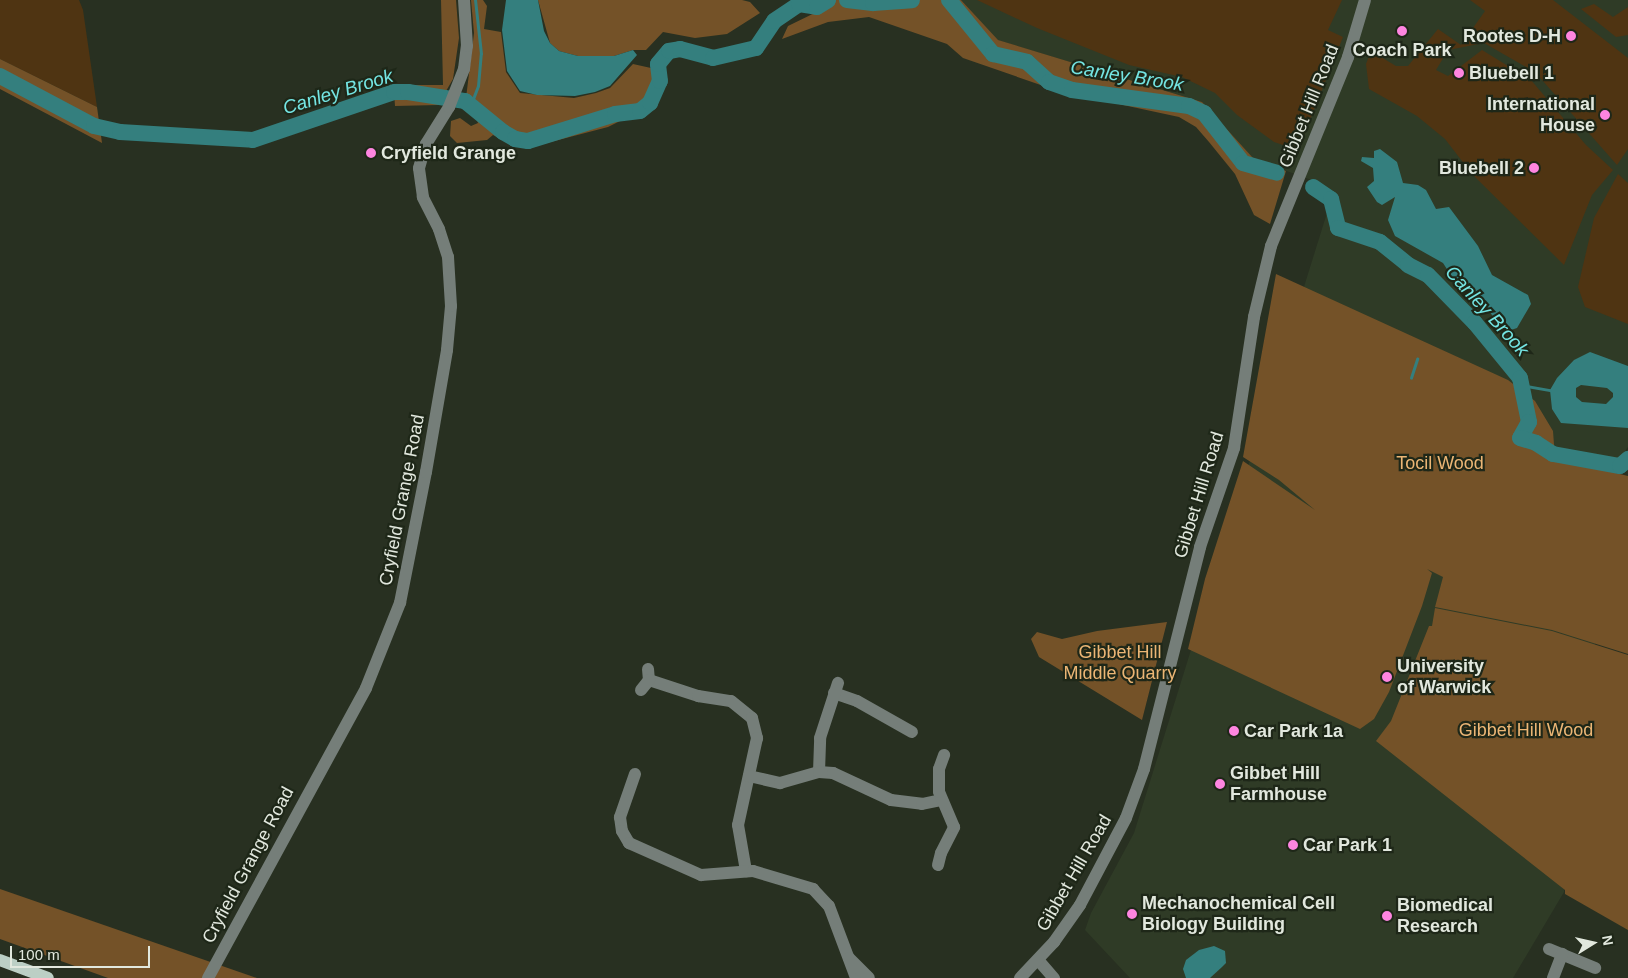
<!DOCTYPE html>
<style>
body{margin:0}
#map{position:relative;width:1628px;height:978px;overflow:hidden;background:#283021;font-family:Helvetica,sans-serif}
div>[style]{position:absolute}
.built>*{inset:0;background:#2f3b26}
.green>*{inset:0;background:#4f3412}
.forest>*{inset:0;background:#745228}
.water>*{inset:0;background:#347f7e}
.stream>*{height:2.5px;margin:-1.25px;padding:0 1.25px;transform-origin:1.25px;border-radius:1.25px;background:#347f7e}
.river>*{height:16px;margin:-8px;padding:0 8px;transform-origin:8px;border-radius:8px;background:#347f7e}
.minor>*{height:12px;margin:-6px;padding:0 6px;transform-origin:6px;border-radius:6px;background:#757e79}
.major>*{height:12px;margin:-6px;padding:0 6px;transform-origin:6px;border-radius:6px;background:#bccfc5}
.dots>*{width:14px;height:14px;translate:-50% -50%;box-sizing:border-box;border:2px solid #1e2718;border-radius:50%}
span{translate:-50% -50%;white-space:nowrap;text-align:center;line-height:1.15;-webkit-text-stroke:4.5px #1e2718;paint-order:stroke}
.poi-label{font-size:18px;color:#e2e8de;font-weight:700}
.right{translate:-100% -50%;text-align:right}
.left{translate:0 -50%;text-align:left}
.street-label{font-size:18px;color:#e2e8de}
.park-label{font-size:18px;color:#ecb675}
.water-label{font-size:19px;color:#74e5e3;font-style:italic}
.north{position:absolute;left:1568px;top:918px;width:50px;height:50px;-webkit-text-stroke:4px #1e2718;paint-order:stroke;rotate:80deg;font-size:14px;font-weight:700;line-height:20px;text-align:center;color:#e2e8de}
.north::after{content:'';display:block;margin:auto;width:18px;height:22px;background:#e2e8de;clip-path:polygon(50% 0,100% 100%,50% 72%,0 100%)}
.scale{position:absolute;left:10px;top:946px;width:140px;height:22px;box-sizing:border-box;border:2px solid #e2e8de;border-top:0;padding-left:6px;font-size:15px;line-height:18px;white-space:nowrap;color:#e2e8de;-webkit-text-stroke:4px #1e2718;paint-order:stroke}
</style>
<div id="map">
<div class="built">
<div style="clip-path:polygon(961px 0,1628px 0,1628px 447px,1618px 461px,1564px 892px,1513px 978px,1130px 978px,1085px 930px,1091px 913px,1134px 833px,1331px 200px,1317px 182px,1253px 159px,1202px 102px,997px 40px)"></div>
</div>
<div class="green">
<div style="clip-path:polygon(0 0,79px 0,83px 10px,97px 107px,0 59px)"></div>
<div style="clip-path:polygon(977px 0,1342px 0,1328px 30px,1343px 37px,1298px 150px,1274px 142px,1237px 115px,1215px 93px,1182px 77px,1129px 65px,1037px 28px)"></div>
<div style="clip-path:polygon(1470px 0,1553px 0,1628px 58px,1628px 149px,1617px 165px,1535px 72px,1484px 43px,1448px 50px,1436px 70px,1448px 76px,1482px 50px,1531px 80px,1586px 145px,1613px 170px,1592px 195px,1564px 265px,1472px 174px,1445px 139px,1417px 116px,1369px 89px,1366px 64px,1371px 51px,1396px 66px,1408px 66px,1438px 29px,1461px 45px,1485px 11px)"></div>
<div style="clip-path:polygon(1594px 4px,1613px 17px,1628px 7px,1628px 35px,1616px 37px,1581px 9px)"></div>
<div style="clip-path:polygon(1618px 174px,1628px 183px,1628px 324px,1585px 307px,1578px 287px,1594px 218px)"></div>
</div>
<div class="forest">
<div style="clip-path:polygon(441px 0,456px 0,459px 38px,453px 79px,438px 105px,395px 106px,394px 92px,405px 85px,443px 85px)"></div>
<div style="clip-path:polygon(471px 0,483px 0,487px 6px,484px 29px,501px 32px,506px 72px,520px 93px,574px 98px,596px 93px,610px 88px,633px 64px,651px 68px,655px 80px,645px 100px,637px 104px,630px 116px,608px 127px,543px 144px,517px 147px,493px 135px,487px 140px,457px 143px,450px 136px,451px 121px,460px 118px,471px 126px,478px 123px,474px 110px,461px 106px,466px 98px,474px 33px)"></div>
<div style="clip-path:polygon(538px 0,742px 0,750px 2px,760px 13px,727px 34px,695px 38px,663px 32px,646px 50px,633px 50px,614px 56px,578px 56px,559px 51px,550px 43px)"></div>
<div style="clip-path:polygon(832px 0,961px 0,998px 40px,1202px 102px,1253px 158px,1286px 171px,1270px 224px,1254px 215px,1235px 174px,1209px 142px,1196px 127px,1179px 117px,1058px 91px,963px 58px,947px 44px,869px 17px,828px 22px,782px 39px,788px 26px,831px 5px)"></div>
<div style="clip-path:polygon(0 59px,97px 107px,102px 143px,0 89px)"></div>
<div style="clip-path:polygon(1276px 274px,1508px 380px,1535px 401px,1553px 431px,1555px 458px,1628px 476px,1628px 654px,1552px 630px,1435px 607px,1443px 577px,1427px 569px,1432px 573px,1422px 606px,1389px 692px,1374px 719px,1360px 729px,1188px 649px,1205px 579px,1243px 461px,1315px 510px,1279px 480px,1243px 457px)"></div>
<div style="clip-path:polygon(1435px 608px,1552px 631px,1628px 655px,1628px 930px,1565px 894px,1565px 890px,1376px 741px,1391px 721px,1429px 626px,1432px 626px)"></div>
<div style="clip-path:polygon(1167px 622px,1142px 720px,1039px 657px,1031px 639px,1037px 632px,1062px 639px,1097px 631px)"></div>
<div style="clip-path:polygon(0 889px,257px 978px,108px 978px,0 939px)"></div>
</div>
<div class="water">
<div style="clip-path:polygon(506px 0,538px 0,544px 31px,550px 43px,559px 51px,578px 56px,614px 56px,633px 50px,637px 55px,610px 86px,595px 92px,575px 96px,537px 95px,520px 91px,507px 71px,502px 30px)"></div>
<div style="clip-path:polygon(1380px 149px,1397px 162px,1403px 183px,1418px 185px,1426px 190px,1436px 209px,1449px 207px,1478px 246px,1492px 275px,1528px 295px,1531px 304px,1517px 328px,1508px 331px,1502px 329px,1479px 297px,1454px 280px,1443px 263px,1395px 236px,1388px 220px,1395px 197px,1382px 205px,1377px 202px,1367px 187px,1374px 181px,1373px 168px,1361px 161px,1362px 157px,1374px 158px,1374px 151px)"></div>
<div style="clip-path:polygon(evenodd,1590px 352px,1628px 366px,1628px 428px,1561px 423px,1552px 409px,1550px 390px,1557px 378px,1574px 360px,1590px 352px,1581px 385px,1607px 388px,1613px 393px,1613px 397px,1606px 404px,1582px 402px,1576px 397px,1576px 388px,1581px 385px)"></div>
<div style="clip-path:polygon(1214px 946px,1225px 951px,1226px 963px,1222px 967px,1210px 978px,1186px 978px,1183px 969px,1186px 960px,1199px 950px)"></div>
</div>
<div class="stream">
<div style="left:465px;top:101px;width:8px;rotate:-14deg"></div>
<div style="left:473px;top:99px;width:14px;rotate:-69deg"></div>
<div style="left:478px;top:86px;width:32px;rotate:-85deg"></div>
<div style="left:481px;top:54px;width:54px;rotate:-96.3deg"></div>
<div style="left:1411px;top:378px;width:20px;rotate:-72deg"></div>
<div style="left:1521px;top:385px;width:29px;rotate:10deg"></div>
</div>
<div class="river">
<div style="left:847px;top:0;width:26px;rotate:7deg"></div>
<div style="left:873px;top:3px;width:39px;rotate:-4deg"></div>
<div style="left:949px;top:0;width:70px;rotate:50.8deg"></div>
<div style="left:993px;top:54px;width:35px;rotate:13deg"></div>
<div style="left:1027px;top:62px;width:30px;rotate:42deg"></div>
<div style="left:1049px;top:82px;width:24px;rotate:19deg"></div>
<div style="left:1072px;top:90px;width:118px;rotate:7.8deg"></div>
<div style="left:1189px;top:106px;width:17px;rotate:25deg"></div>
<div style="left:1204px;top:113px;width:63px;rotate:52deg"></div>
<div style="left:1243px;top:163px;width:35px;rotate:16deg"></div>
<div style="left:0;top:76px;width:106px;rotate:28deg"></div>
<div style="left:94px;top:126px;width:27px;rotate:13deg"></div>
<div style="left:120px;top:132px;width:133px;rotate:3.4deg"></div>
<div style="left:253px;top:140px;width:149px;rotate:-18.8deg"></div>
<div style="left:394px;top:92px;width:14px"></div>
<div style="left:408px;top:92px;width:58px;rotate:9deg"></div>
<div style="left:465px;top:101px;width:49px;rotate:39.2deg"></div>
<div style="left:503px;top:132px;width:14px;rotate:30deg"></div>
<div style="left:515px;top:139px;width:13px;rotate:9deg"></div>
<div style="left:528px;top:141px;width:91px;rotate:-17.2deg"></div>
<div style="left:615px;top:114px;width:25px;rotate:-7deg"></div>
<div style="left:640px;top:111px;width:13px;rotate:-39deg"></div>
<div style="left:650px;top:103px;width:24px;rotate:-66deg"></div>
<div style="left:660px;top:81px;width:17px;rotate:-97deg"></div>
<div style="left:658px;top:64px;width:17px;rotate:-50deg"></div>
<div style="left:669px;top:51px;width:11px;rotate:-10deg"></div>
<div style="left:680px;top:49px;width:34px;rotate:15deg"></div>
<div style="left:713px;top:58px;width:44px;rotate:-13.1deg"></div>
<div style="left:756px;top:48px;width:32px;rotate:-56deg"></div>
<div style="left:774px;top:21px;width:30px;rotate:-34deg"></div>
<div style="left:799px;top:4px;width:18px;rotate:9deg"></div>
<div style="left:817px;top:7px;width:13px;rotate:-32deg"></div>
<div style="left:1313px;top:187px;width:22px;rotate:34deg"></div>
<div style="left:1331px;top:199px;width:30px;rotate:76deg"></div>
<div style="left:1338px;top:228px;width:44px;rotate:18.4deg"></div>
<div style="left:1380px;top:242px;width:36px;rotate:39deg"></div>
<div style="left:1408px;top:265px;width:22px;rotate:27deg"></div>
<div style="left:1428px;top:275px;width:67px;rotate:45.6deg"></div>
<div style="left:1475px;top:323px;width:71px;rotate:50.7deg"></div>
<div style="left:1520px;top:378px;width:45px;rotate:78.4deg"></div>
<div style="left:1529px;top:422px;width:18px;rotate:119deg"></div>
<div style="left:1520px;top:438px;width:17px;rotate:17deg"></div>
<div style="left:1536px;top:443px;width:20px;rotate:33deg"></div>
<div style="left:1553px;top:454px;width:68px;rotate:10.2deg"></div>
<div style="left:1620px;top:466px;width:11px;rotate:-41deg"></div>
</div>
<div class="minor">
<div style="left:648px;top:669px;width:11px;rotate:85deg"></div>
<div style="left:649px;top:680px;width:52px;rotate:18.1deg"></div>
<div style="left:698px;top:696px;width:33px;rotate:9deg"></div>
<div style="left:731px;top:701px;width:27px;rotate:39deg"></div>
<div style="left:752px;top:718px;width:21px;rotate:76deg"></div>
<div style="left:757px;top:738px;width:89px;rotate:102.3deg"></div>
<div style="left:738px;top:825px;width:47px;rotate:80.1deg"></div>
<div style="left:641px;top:690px;width:13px;rotate:-51deg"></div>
<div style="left:834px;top:693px;width:24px;rotate:19deg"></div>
<div style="left:857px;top:701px;width:63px;rotate:29.4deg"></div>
<div style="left:819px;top:772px;width:34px;rotate:-88deg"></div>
<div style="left:820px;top:738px;width:58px;rotate:-71.9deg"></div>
<div style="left:635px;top:774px;width:46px;rotate:109.2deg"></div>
<div style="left:620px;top:817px;width:14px;rotate:82deg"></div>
<div style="left:622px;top:831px;width:14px;rotate:60deg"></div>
<div style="left:629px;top:843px;width:79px;rotate:24deg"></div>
<div style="left:701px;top:875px;width:52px;rotate:-4.4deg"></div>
<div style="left:753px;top:871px;width:63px;rotate:16.7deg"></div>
<div style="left:813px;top:889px;width:23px;rotate:47deg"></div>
<div style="left:829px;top:906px;width:77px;rotate:69.4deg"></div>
<div style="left:749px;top:776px;width:32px;rotate:13deg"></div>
<div style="left:780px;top:783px;width:41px;rotate:-15.8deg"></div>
<div style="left:819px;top:772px;width:14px;rotate:4deg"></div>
<div style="left:833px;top:773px;width:64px;rotate:25deg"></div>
<div style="left:891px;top:800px;width:31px;rotate:7deg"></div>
<div style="left:922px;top:804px;width:19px;rotate:-12deg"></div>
<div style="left:938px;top:865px;width:12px;rotate:-76deg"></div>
<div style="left:941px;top:853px;width:29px;rotate:-63deg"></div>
<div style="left:954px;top:827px;width:38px;rotate:-113deg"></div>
<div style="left:939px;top:792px;width:23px;rotate:-90deg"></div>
<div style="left:939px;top:769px;width:15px;rotate:-70deg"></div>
<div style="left:1549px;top:949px;width:50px;rotate:22.4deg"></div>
<div style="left:849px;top:958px;width:28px;rotate:45deg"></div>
<div style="left:1039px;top:961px;width:23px;rotate:49deg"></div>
<div style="left:208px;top:978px;width:330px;rotate:-61.4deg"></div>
<div style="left:366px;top:688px;width:92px;rotate:-68.2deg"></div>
<div style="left:400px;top:603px;width:134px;rotate:-78.8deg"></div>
<div style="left:426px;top:472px;width:124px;rotate:-80.2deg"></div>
<div style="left:447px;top:350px;width:44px;rotate:-84.8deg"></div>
<div style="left:451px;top:306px;width:49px;rotate:-93.5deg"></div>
<div style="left:448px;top:257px;width:29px;rotate:-108deg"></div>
<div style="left:439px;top:229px;width:36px;rotate:-117deg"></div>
<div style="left:423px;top:197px;width:29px;rotate:-98deg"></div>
<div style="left:419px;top:168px;width:25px;rotate:-74deg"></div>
<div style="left:426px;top:144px;width:44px;rotate:-58.1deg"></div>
<div style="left:449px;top:107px;width:41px;rotate:-68.5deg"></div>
<div style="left:464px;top:69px;width:23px;rotate:-83deg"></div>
<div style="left:467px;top:46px;width:46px;rotate:-93.7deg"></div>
<div style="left:1020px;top:978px;width:50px;rotate:-46.6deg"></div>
<div style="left:1054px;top:942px;width:45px;rotate:-54.9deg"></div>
<div style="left:1080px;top:905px;width:98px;rotate:-62.1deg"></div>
<div style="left:1126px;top:818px;width:52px;rotate:-69.8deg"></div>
<div style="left:1144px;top:769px;width:229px;rotate:-75.8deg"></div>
<div style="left:1200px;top:547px;width:105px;rotate:-71deg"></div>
<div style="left:1234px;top:448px;width:133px;rotate:-81.3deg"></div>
<div style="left:1254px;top:317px;width:73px;rotate:-76.5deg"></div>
<div style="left:1271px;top:246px;width:204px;rotate:-67.8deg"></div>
<div style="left:1348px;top:57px;width:59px;rotate:-73.4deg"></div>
<div style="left:1553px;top:978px;width:26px;rotate:-69deg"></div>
</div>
<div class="major">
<div style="left:0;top:960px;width:51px;rotate:20.6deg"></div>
</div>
<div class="dots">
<div style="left:1402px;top:31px;background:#fe85e0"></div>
<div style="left:1571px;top:36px;background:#fe85e0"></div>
<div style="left:1459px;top:73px;background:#fe85e0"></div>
<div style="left:1605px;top:115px;background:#fe85e0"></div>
<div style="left:371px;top:153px;background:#fe85e0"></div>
<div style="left:1534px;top:168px;background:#fe85e0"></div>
<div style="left:1387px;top:677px;background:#fe85e0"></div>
<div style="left:1234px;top:731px;background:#fe85e0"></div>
<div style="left:1220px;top:784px;background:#fe85e0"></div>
<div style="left:1293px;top:845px;background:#fe85e0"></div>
<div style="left:1132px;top:914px;background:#fe85e0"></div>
<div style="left:1387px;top:916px;background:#fe85e0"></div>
</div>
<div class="poi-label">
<span class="right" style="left:1561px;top:36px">Rootes D-H</span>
<span style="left:1402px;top:50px">Coach Park</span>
<span class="left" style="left:1469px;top:73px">Bluebell 1</span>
<span class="right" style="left:1595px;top:115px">International<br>House</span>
<span class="left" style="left:381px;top:153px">Cryfield Grange</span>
<span class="right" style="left:1524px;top:168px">Bluebell 2</span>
<span class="left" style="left:1397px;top:677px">University<br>of Warwick</span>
<span class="left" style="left:1244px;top:731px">Car Park 1a</span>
<span class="left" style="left:1230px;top:784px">Gibbet Hill<br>Farmhouse</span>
<span class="left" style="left:1303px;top:845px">Car Park 1</span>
<span class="left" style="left:1142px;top:914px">Mechanochemical Cell<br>Biology Building</span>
<span class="left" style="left:1397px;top:916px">Biomedical<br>Research</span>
</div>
<div class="street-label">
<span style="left:1309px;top:106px;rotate:-68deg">Gibbet Hill Road</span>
<span style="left:1199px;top:495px;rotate:-73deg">Gibbet Hill Road</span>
<span style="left:402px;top:500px;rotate:-79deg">Cryfield Grange Road</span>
<span style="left:248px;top:865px;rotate:-62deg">Cryfield Grange Road</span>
<span style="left:1074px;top:873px;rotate:-60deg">Gibbet Hill Road</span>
</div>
<div class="park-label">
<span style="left:1440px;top:463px">Tocil Wood</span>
<span style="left:1120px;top:663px">Gibbet Hill<br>Middle Quarry</span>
<span style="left:1526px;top:730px">Gibbet Hill Wood</span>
</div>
<div class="water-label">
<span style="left:1127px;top:76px;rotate:9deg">Canley Brook</span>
<span style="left:338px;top:92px;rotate:-17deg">Canley Brook</span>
<span style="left:1487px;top:311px;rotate:48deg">Canley Brook</span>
</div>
<div class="north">N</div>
<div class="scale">100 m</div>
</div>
